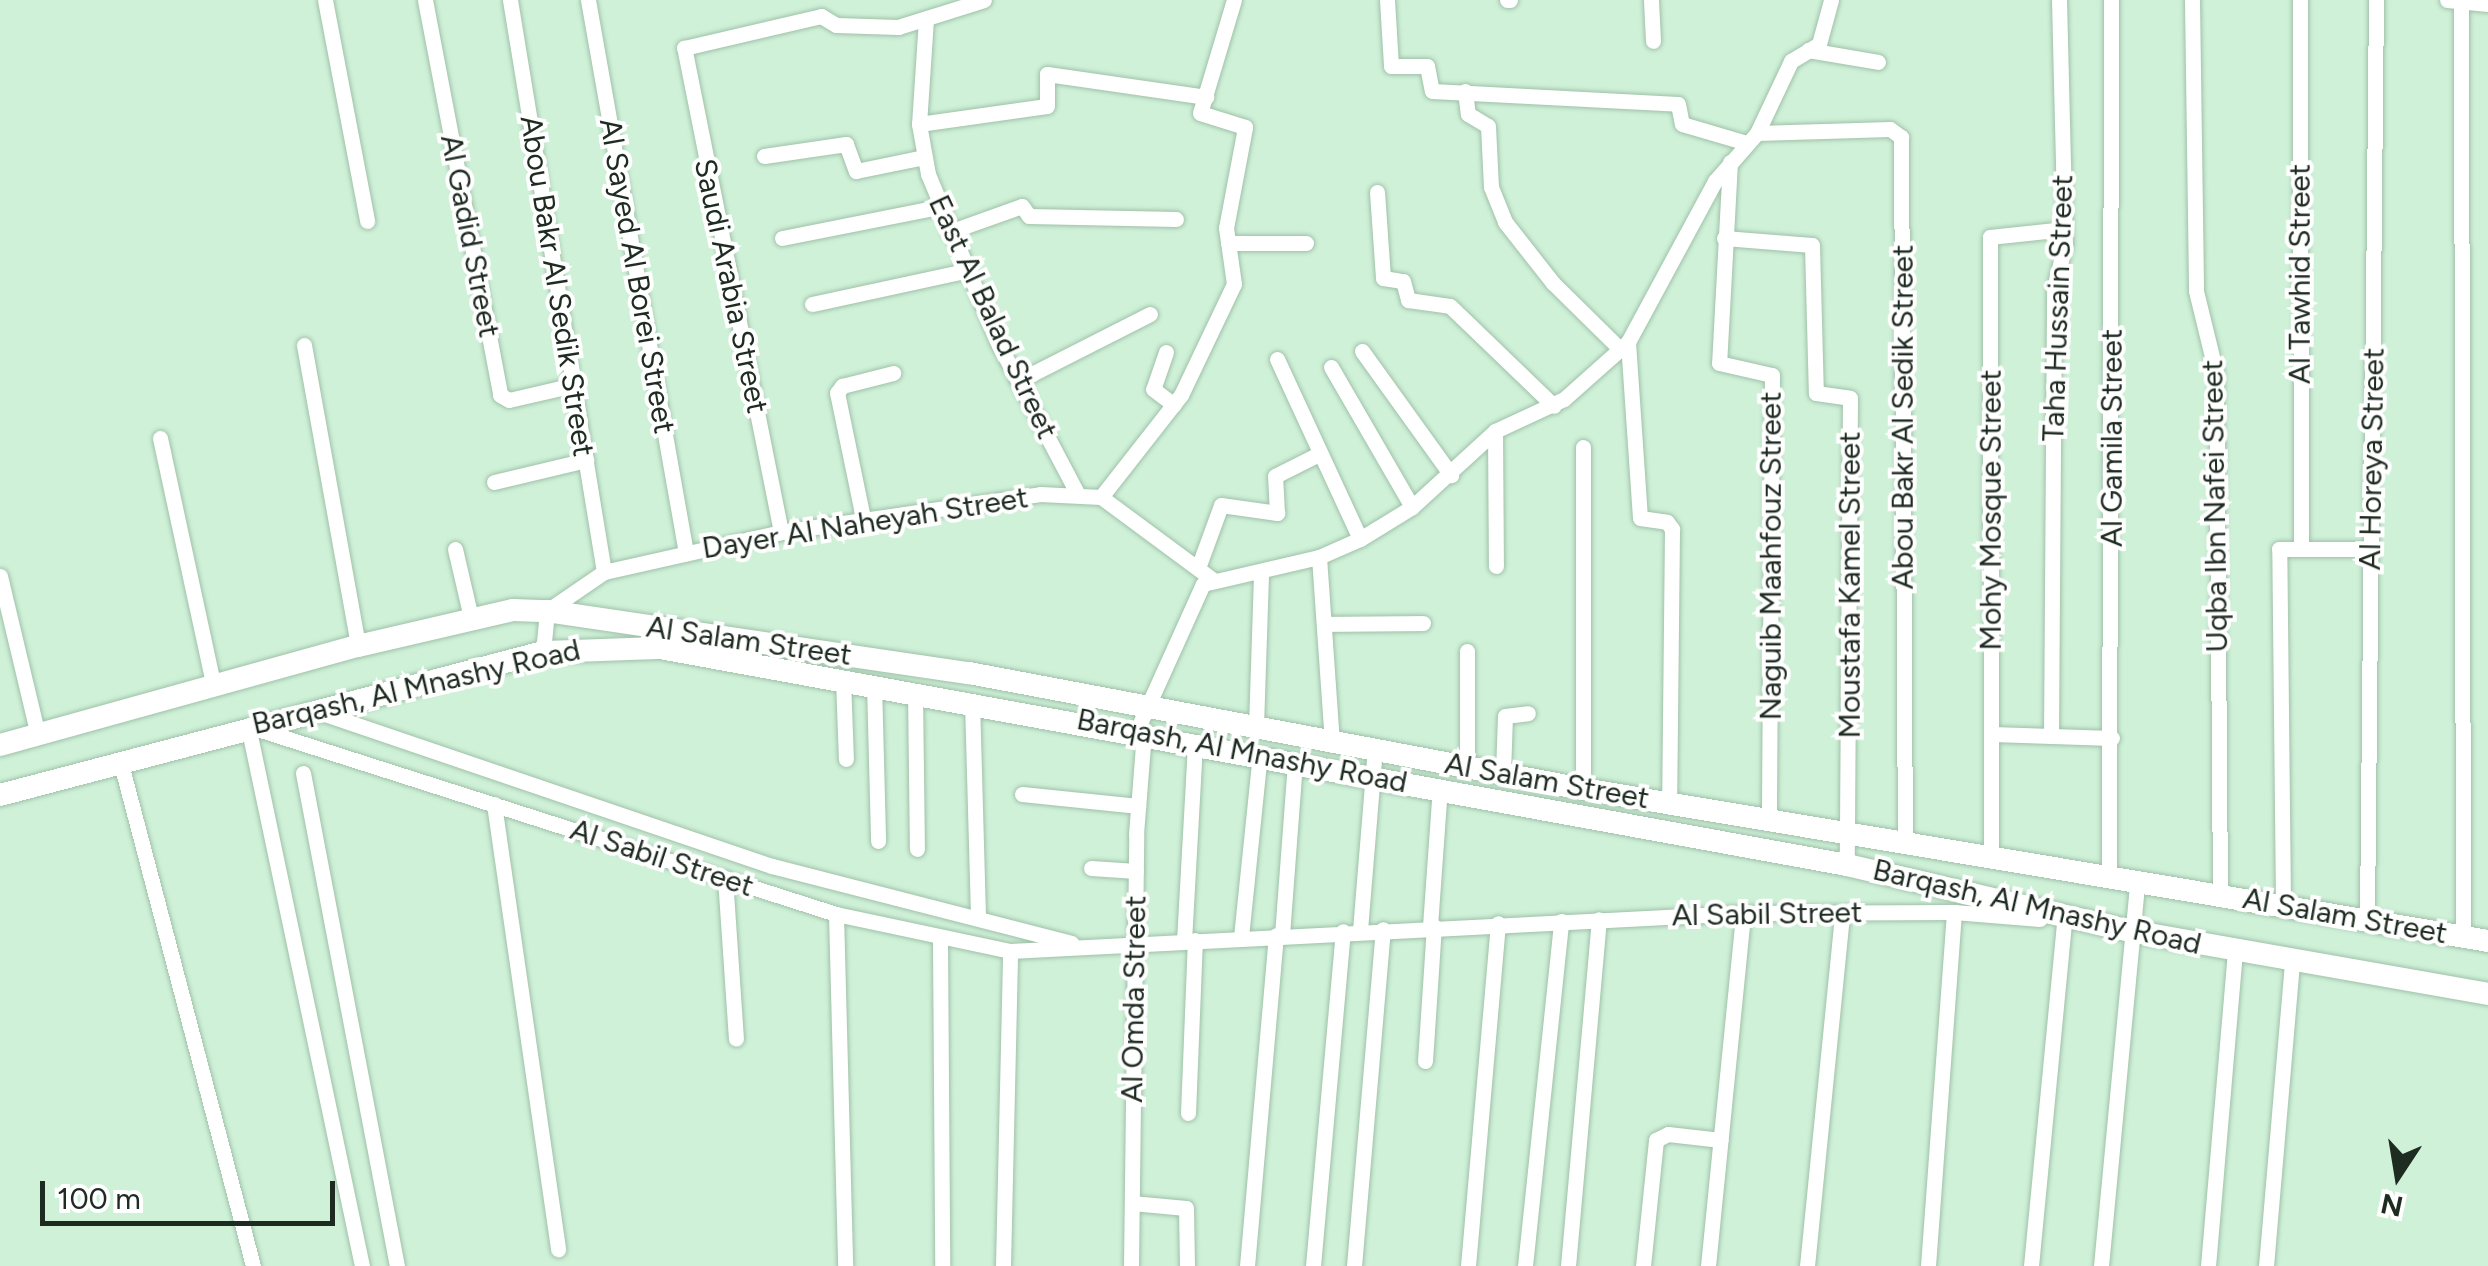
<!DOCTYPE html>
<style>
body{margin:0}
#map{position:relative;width:2488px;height:1266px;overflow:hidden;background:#cff1d8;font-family:Figtree,sans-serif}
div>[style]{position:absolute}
.roads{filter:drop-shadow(0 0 2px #a0c1a9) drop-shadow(0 0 2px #a0c1a9)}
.street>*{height:15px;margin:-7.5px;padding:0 7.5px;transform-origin:7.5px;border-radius:7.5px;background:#fff}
.secondary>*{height:22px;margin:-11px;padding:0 11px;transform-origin:11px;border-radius:11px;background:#fff}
span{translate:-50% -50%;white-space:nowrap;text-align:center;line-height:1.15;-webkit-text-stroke:8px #fff;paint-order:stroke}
.street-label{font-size:30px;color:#1e2b21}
.north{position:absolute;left:2348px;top:1126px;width:100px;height:100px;-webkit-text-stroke:8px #fff;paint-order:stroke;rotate:192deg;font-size:28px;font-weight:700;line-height:40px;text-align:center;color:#1e2b21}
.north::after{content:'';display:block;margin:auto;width:35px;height:45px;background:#1e2b21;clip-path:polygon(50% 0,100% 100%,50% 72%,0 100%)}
.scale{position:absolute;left:40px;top:1181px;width:295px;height:45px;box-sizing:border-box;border:5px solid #1e2b21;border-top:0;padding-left:12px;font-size:30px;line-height:35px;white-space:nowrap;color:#1e2b21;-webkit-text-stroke:8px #fff;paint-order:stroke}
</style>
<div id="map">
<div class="roads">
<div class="street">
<div style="left:325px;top:0;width:225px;rotate:79.2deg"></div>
<div style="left:425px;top:0;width:402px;rotate:79.2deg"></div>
<div style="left:500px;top:395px;width:10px;rotate:29deg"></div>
<div style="left:509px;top:400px;width:67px;rotate:-13deg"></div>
<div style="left:510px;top:0;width:580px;rotate:80.67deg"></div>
<div style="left:588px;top:0;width:562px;rotate:79.95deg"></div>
<div style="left:1387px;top:0;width:66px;rotate:86.5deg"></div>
<div style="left:1391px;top:66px;width:36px"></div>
<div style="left:1427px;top:66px;width:25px;rotate:79deg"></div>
<div style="left:1432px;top:91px;width:246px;rotate:3deg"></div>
<div style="left:1678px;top:104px;width:20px;rotate:79deg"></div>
<div style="left:1682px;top:124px;width:68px;rotate:16.3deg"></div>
<div style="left:1507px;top:0;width:3px"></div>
<div style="left:1651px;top:0;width:41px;rotate:87.2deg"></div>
<div style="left:2192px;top:0;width:291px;rotate:89.2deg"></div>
<div style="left:2196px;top:291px;width:84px;rotate:76.3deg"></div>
<div style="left:2216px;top:373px;width:521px;rotate:89.56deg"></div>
<div style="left:2300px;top:0;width:547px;rotate:89.9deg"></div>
<div style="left:2447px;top:0;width:41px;rotate:5.6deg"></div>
<div style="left:2461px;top:2px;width:934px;rotate:89.88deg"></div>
<div style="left:926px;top:19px;width:105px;rotate:93.8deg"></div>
<div style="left:919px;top:124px;width:51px;rotate:79.8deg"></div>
<div style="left:928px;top:174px;width:185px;rotate:67.5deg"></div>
<div style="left:999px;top:345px;width:165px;rotate:62.2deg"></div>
<div style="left:1808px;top:50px;width:71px;rotate:9.7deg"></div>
<div style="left:1465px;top:91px;width:23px;rotate:83deg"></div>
<div style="left:1468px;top:114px;width:23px;rotate:31deg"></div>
<div style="left:1488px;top:126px;width:61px;rotate:87.2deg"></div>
<div style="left:1491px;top:187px;width:38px;rotate:68deg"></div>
<div style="left:1505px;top:222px;width:78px;rotate:51.8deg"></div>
<div style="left:1553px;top:283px;width:94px;rotate:44.6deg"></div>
<div style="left:919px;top:124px;width:129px;rotate:-8deg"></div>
<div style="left:1047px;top:106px;width:32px;rotate:-90deg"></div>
<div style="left:1047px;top:74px;width:161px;rotate:8.2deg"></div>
<div style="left:1757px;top:133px;width:133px;rotate:-1.7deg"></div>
<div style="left:1890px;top:129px;width:14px;rotate:36deg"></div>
<div style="left:1901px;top:137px;width:707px;rotate:89.68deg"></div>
<div style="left:764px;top:156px;width:83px;rotate:-8.3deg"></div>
<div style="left:846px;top:144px;width:29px;rotate:70deg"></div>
<div style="left:856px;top:171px;width:69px;rotate:-11.6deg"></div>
<div style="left:1730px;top:162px;width:201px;rotate:93.1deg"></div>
<div style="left:1719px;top:363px;width:54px;rotate:12.8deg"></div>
<div style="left:1772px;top:375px;width:446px;rotate:90.4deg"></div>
<div style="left:1377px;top:192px;width:86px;rotate:86deg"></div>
<div style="left:1383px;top:278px;width:20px;rotate:9deg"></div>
<div style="left:1403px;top:281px;width:20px;rotate:75deg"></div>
<div style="left:1408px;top:300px;width:42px;rotate:8.1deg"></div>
<div style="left:1450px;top:306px;width:144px;rotate:43.9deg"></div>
<div style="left:949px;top:232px;width:77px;rotate:-19.6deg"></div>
<div style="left:1022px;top:206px;width:12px;rotate:55deg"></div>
<div style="left:1029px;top:216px;width:147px;rotate:1.2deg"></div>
<div style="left:782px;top:238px;width:160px;rotate:-11.2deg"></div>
<div style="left:1724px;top:238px;width:88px;rotate:4.5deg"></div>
<div style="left:1812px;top:245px;width:148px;rotate:88.5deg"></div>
<div style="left:1816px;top:393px;width:34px;rotate:8deg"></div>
<div style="left:1850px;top:398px;width:467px;rotate:90.4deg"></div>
<div style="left:1228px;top:243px;width:78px"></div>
<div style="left:812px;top:304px;width:157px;rotate:-12.2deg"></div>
<div style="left:1628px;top:342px;width:176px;rotate:86.1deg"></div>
<div style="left:1640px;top:518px;width:27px;rotate:8deg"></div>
<div style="left:1667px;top:522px;width:9px;rotate:54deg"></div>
<div style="left:1672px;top:529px;width:274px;rotate:90.6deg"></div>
<div style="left:304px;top:345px;width:306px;rotate:79.8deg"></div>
<div style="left:1362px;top:351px;width:153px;rotate:54.3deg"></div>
<div style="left:1166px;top:352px;width:39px;rotate:109deg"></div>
<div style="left:1153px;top:389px;width:26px;rotate:37deg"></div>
<div style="left:1277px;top:359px;width:198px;rotate:65.2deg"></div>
<div style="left:1331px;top:367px;width:162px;rotate:59.9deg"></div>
<div style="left:1018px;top:381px;width:148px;rotate:-26.9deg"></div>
<div style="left:1495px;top:431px;width:135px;rotate:89.6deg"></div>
<div style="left:160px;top:438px;width:251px;rotate:77.8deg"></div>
<div style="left:494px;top:482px;width:95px;rotate:-13.4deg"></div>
<div style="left:1101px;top:497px;width:130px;rotate:-51.9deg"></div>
<div style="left:1181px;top:395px;width:123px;rotate:-64.5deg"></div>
<div style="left:1234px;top:284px;width:57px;rotate:-98.1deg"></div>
<div style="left:1226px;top:228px;width:103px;rotate:-79.3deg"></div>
<div style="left:1245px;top:127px;width:47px;rotate:-162.7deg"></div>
<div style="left:1200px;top:113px;width:118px;rotate:-73.3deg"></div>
<div style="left:863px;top:518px;width:128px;rotate:-101.7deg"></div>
<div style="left:837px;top:393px;width:9px;rotate:-54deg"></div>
<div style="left:842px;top:386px;width:53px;rotate:-14.3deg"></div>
<div style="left:781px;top:532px;width:494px;rotate:-101.3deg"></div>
<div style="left:684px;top:48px;width:141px;rotate:-13.1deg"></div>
<div style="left:821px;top:16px;width:17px;rotate:31deg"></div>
<div style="left:836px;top:25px;width:62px;rotate:1.8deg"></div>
<div style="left:898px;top:27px;width:90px;rotate:-17.4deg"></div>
<div style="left:455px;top:549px;width:71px;rotate:76.9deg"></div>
<div style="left:1319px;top:557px;width:184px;rotate:86deg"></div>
<div style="left:1198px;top:568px;width:67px;rotate:-69.9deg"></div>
<div style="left:1221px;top:505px;width:57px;rotate:8.1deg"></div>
<div style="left:1277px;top:513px;width:37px;rotate:-93deg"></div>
<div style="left:1275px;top:476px;width:49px;rotate:-26.6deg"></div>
<div style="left:0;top:576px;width:164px;rotate:76.6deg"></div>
<div style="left:1324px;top:624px;width:99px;rotate:-0.6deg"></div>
<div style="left:1467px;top:651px;width:115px;rotate:90deg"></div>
<div style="left:543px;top:652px;width:41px;rotate:-84.4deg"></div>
<div style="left:547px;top:611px;width:69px;rotate:-34.4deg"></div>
<div style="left:604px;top:572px;width:181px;rotate:-12.7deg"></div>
<div style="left:781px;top:532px;width:262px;rotate:-8.3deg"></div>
<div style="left:1040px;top:494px;width:61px;rotate:2.8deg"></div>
<div style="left:1101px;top:497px;width:138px;rotate:36.5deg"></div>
<div style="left:843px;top:679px;width:80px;rotate:87.9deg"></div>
<div style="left:874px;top:684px;width:157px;rotate:88.5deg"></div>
<div style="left:915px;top:691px;width:158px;rotate:89.3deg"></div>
<div style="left:972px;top:701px;width:217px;rotate:88.4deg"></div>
<div style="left:319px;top:712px;width:478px;rotate:18.8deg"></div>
<div style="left:772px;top:866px;width:309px;rotate:14.4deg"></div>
<div style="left:1256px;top:726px;width:154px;rotate:-88.1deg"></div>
<div style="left:1137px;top:730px;width:160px;rotate:-65.7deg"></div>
<div style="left:1203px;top:584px;width:119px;rotate:-13.1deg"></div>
<div style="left:1319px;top:557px;width:45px;rotate:-23.7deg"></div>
<div style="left:1360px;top:539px;width:61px;rotate:-31.6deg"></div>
<div style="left:1412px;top:507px;width:113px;rotate:-42.5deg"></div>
<div style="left:1495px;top:431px;width:76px;rotate:-24.9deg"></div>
<div style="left:1564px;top:399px;width:86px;rotate:-41.7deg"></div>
<div style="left:1628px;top:342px;width:183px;rotate:-61.6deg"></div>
<div style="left:1715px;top:181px;width:64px;rotate:-48.8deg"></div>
<div style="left:1757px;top:133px;width:80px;rotate:-64.7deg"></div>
<div style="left:1791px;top:61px;width:33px;rotate:-31deg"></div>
<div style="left:1819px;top:44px;width:46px;rotate:-74.7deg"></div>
<div style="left:1992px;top:734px;width:120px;rotate:1.9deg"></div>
<div style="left:2051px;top:736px;width:448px;rotate:-89.6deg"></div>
<div style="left:2054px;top:288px;width:44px;rotate:-75.7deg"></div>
<div style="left:2065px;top:245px;width:245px;rotate:-91.4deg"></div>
<div style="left:120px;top:760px;width:523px;rotate:75.27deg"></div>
<div style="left:303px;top:773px;width:502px;rotate:79.21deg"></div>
<div style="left:1503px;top:773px;width:57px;rotate:-88deg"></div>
<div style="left:1505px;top:716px;width:23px;rotate:-7deg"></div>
<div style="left:1583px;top:789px;width:342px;rotate:-90deg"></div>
<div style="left:1022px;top:794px;width:117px;rotate:5.9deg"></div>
<div style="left:494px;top:804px;width:450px;rotate:81.8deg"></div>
<div style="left:1991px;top:859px;width:622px;rotate:-90.09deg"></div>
<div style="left:1990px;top:237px;width:75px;rotate:-6.1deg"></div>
<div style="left:1091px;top:868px;width:45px;rotate:3.8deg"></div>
<div style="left:2109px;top:876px;width:876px;rotate:-89.87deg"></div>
<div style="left:725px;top:878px;width:161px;rotate:86.1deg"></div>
<div style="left:2283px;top:904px;width:355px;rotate:-90.6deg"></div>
<div style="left:2279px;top:549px;width:92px"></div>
<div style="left:836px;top:914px;width:352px;rotate:88.5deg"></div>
<div style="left:2367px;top:918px;width:918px;rotate:-89.44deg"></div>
<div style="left:1430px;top:926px;width:138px;rotate:-85.9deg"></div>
<div style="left:1360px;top:930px;width:182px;rotate:-85.3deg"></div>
<div style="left:1282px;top:935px;width:174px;rotate:-85.7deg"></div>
<div style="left:1241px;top:937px;width:184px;rotate:-84.1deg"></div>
<div style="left:940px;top:939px;width:327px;rotate:89.6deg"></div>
<div style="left:1184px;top:941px;width:199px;rotate:-86.8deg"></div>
<div style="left:1425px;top:1061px;width:135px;rotate:-86.2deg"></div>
<div style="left:1188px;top:1113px;width:173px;rotate:-87.7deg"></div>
<div style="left:1132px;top:1203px;width:54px;rotate:5.3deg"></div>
<div style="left:1186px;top:1208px;width:58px;rotate:89deg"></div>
<div style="left:362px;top:1266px;width:552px;rotate:-101.92deg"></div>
<div style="left:248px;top:726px;width:617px;rotate:17.73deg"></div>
<div style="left:836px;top:914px;width:178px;rotate:12deg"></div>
<div style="left:1010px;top:951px;width:734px;rotate:-2.97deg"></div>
<div style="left:1743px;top:913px;width:211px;rotate:-0.3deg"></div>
<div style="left:1954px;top:912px;width:86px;rotate:4.7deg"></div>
<div style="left:1003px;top:1266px;width:315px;rotate:-88.7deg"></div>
<div style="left:1131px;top:1266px;width:432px;rotate:-89.3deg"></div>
<div style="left:1136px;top:834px;width:102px;rotate:-85.5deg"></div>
<div style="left:1247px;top:1266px;width:332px;rotate:-85deg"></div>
<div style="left:1313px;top:1266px;width:336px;rotate:-84.9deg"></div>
<div style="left:1354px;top:1266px;width:338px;rotate:-85.1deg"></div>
<div style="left:1468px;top:1266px;width:344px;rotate:-85deg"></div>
<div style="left:1525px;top:1266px;width:347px;rotate:-84deg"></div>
<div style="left:1568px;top:1266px;width:348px;rotate:-84.9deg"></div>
<div style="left:1643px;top:1266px;width:127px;rotate:-84.1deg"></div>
<div style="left:1656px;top:1140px;width:13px;rotate:-27deg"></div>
<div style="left:1668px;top:1134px;width:53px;rotate:6.5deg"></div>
<div style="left:1708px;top:1266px;width:355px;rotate:-84.3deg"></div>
<div style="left:1807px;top:1266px;width:355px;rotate:-84.3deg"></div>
<div style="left:1928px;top:1266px;width:355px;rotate:-85.8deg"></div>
<div style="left:2031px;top:1266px;width:347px;rotate:-84.5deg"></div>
<div style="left:2101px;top:1266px;width:386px;rotate:-84.6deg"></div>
<div style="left:2208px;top:1266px;width:317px;rotate:-85.1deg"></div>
<div style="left:2266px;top:1266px;width:305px;rotate:-85.1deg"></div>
</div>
<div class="secondary">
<div style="left:0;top:745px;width:371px;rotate:-15.5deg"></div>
<div style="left:358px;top:646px;width:159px;rotate:-13.1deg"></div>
<div style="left:513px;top:610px;width:34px;rotate:2deg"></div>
<div style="left:547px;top:611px;width:427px;rotate:8.4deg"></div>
<div style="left:969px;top:673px;width:625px;rotate:10.7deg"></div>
<div style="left:1583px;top:789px;width:918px;rotate:9.53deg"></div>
<div style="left:0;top:795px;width:562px;rotate:-14.75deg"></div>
<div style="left:543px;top:652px;width:117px;rotate:-2deg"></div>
<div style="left:660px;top:648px;width:1207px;rotate:10.36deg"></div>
<div style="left:1847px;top:865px;width:292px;rotate:13.1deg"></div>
<div style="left:2131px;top:931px;width:363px;rotate:10deg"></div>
</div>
</div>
<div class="street-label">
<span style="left:470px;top:236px;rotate:79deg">Al Gadid Street</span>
<span style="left:2300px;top:274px;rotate:-90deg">Al Tawhid Street</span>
<span style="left:637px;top:276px;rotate:80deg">Al Sayed Al Borei Street</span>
<span style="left:557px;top:286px;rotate:81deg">Abou Bakr Al Sedik Street</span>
<span style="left:731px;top:286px;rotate:78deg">Saudi Arabia Street</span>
<span style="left:2058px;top:308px;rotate:-88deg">Taha Hussain Street</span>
<span style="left:993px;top:317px;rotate:65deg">East Al Balad Street</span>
<span style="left:1903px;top:417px;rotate:-90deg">Abou Bakr Al Sedik Street</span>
<span style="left:2112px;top:438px;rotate:-90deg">Al Gamila Street</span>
<span style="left:2372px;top:459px;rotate:-89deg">Al Horeya Street</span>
<span style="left:2215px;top:506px;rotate:-91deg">Uqba Ibn Nafei Street</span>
<span style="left:1991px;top:510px;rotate:-90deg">Mohy Mosque Street</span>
<span style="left:865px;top:523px;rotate:-9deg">Dayer Al Naheyah Street</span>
<span style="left:1771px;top:556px;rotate:-90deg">Naguib Maahfouz Street</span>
<span style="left:1850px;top:585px;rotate:-90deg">Moustafa Kamel Street</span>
<span style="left:749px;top:641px;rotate:8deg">Al Salam Street</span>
<span style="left:416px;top:687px;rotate:-13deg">Barqash, Al Mnashy Road</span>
<span style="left:1242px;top:751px;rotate:11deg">Barqash, Al Mnashy Road</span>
<span style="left:1547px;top:781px;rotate:10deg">Al Salam Street</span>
<span style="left:662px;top:858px;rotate:18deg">Al Sabil Street</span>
<span style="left:2037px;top:907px;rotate:13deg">Barqash, Al Mnashy Road</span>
<span style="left:1767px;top:914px;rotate:-1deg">Al Sabil Street</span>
<span style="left:2345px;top:916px;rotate:10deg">Al Salam Street</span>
<span style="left:1134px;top:999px;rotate:-89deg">Al Omda Street</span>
</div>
<div class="north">N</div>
<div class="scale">100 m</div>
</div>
